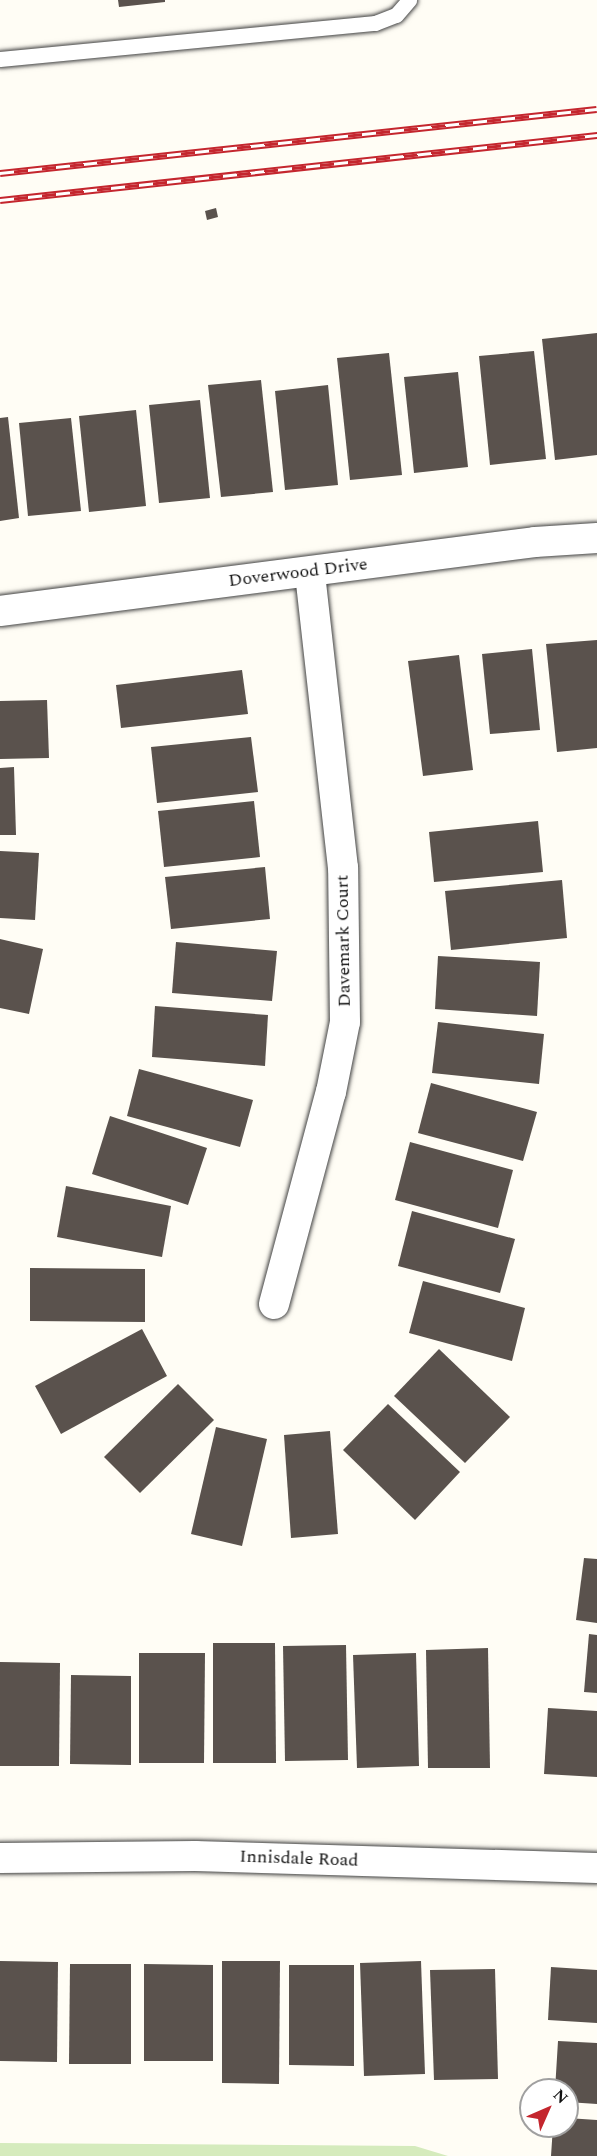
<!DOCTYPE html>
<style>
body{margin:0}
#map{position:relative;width:597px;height:2156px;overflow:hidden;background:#fffdf5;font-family:Spectral,serif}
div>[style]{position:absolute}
.green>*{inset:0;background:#d5ebbd}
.building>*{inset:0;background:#5a524d}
.roads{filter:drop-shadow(0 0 2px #444) drop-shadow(0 0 2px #444)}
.service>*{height:15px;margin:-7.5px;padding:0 7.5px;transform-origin:7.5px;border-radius:7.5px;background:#fff}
.minor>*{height:30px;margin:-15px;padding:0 15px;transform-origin:15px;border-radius:15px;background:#fff}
.rail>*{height:7px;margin-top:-3.5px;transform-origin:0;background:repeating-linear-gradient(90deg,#fff 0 14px,#c4262e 0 28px);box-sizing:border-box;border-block:2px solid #c4262e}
span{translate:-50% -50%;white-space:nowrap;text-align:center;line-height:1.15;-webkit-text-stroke:6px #fff;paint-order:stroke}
.street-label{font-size:18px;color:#111}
.north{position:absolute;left:519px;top:2078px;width:60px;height:60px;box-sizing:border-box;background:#fff;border:2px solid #a0a0a0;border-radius:50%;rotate:45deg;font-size:16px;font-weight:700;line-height:24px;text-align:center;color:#111}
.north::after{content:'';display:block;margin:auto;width:21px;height:27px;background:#c4262e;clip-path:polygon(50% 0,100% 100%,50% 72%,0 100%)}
</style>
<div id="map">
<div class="green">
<div style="clip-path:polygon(0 2143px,415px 2146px,448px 2156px,0 2156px)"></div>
</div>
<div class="building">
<div style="clip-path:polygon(118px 0,165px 0,165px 2px,119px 7px)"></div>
<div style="clip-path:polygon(216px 208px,218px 217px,207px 220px,205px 211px)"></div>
<div style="clip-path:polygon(597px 333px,597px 455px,555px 460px,542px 339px)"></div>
<div style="clip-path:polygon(534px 351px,546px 459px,490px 465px,479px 356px)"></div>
<div style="clip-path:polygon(389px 353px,402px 475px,350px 480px,337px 358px)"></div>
<div style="clip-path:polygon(458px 372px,468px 467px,414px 473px,404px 377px)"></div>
<div style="clip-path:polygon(261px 380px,273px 492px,221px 497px,208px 385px)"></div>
<div style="clip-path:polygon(328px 385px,338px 485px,285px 490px,275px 391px)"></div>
<div style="clip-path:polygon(200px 400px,210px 498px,159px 503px,149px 405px)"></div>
<div style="clip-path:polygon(136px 410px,146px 506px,89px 512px,79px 416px)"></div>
<div style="clip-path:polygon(8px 417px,19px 518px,0 521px,0 418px)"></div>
<div style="clip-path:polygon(71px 418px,81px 511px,28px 516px,19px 423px)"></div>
<div style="clip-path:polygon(597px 640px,597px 748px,557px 752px,546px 644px)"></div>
<div style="clip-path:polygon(532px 649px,540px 730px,490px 734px,482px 654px)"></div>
<div style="clip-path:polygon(459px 655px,473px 770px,423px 776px,408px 661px)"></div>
<div style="clip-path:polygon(242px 670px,248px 714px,121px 728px,116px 685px)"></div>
<div style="clip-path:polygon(47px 700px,49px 758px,0 759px,0 701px)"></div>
<div style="clip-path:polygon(251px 737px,258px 792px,157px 803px,151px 747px)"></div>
<div style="clip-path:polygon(14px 767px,16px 835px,0 835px,0 768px)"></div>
<div style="clip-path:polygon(254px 801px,260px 857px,164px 867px,158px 811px)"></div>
<div style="clip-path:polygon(538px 821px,543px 872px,434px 882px,429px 832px)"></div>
<div style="clip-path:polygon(0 851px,39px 853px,35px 920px,0 918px)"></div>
<div style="clip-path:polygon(265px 867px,270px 919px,171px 929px,165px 877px)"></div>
<div style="clip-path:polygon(562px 880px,567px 938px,451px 950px,445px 891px)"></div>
<div style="clip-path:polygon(0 939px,43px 949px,29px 1014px,0 1008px)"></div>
<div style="clip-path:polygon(176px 942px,277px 951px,272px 1001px,172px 993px)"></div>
<div style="clip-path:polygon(438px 956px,540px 962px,537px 1016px,435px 1009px)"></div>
<div style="clip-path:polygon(155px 1006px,268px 1015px,265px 1066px,152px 1057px)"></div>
<div style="clip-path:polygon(438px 1022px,544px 1034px,539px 1084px,432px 1073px)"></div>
<div style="clip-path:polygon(139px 1069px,253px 1100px,240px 1147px,127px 1116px)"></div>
<div style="clip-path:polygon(431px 1083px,537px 1112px,523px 1161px,418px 1133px)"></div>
<div style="clip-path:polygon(110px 1116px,207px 1148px,188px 1205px,92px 1174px)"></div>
<div style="clip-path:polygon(410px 1142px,513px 1170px,498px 1228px,395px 1200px)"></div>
<div style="clip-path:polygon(66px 1186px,171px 1206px,162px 1257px,57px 1237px)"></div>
<div style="clip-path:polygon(412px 1211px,515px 1239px,500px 1293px,398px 1266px)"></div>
<div style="clip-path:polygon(30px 1268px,145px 1269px,145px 1322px,30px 1321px)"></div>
<div style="clip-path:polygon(423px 1281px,525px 1308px,512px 1361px,409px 1333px)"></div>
<div style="clip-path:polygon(142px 1329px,167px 1376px,61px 1434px,35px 1386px)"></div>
<div style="clip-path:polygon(439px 1349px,510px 1417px,465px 1463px,394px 1396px)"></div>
<div style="clip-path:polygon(178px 1384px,214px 1420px,140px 1493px,104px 1457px)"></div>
<div style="clip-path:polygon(388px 1404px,460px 1472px,415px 1520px,343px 1450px)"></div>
<div style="clip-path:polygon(216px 1427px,267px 1439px,242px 1546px,191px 1534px)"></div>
<div style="clip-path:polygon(330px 1431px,338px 1534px,291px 1538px,284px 1435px)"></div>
<div style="clip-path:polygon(584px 1558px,597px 1559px,597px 1623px,576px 1620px)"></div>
<div style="clip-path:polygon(589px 1634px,597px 1635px,597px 1693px,584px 1692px)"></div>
<div style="clip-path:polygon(213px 1643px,275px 1643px,276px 1763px,213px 1763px)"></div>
<div style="clip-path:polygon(346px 1645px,348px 1760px,285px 1761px,283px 1646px)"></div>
<div style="clip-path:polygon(488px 1648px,490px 1768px,428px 1768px,426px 1650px)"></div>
<div style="clip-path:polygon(139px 1653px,205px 1653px,204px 1763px,139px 1763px)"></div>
<div style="clip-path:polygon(416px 1653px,419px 1766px,357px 1768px,353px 1655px)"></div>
<div style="clip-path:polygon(0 1662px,60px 1663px,59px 1766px,0 1766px)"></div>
<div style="clip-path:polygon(71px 1675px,131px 1676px,131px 1765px,70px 1764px)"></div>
<div style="clip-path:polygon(548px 1708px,597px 1711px,597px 1777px,544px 1774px)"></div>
<div style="clip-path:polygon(0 1961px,58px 1962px,57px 2062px,0 2061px)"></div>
<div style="clip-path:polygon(222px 1961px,280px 1961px,279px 2084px,222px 2083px)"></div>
<div style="clip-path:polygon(421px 1961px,425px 2074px,364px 2076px,360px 1963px)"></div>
<div style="clip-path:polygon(70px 1964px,131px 1964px,131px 2064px,69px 2064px)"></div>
<div style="clip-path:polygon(144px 1964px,213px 1965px,213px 2061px,144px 2061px)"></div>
<div style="clip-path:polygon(289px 1965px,354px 1965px,354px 2066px,289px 2065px)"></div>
<div style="clip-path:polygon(551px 1967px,597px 1970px,597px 2023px,548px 2020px)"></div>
<div style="clip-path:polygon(495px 1969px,498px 2079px,434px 2080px,430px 1970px)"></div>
<div style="clip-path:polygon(558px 2041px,597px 2043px,597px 2104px,567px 2102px,567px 2090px,555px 2090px)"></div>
<div style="clip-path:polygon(567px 2118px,597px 2120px,597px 2156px,551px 2156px,553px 2126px,567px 2126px)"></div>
</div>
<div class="roads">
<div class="service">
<div style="left:0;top:59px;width:377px;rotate:-5.5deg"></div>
<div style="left:375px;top:23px;width:22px;rotate:-21deg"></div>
<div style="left:396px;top:15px;width:20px;rotate:-49deg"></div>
</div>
<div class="minor">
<div style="left:0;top:611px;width:539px;rotate:-7.35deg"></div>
<div style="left:535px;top:542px;width:62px;rotate:-3.7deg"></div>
<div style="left:274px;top:1304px;width:220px;rotate:-75deg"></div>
<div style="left:331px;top:1092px;width:71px;rotate:-78.7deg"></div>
<div style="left:345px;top:1022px;width:154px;rotate:-90.7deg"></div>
<div style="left:343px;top:868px;width:298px;rotate:-96.4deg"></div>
<div style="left:0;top:1858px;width:195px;rotate:-0.6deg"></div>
<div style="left:195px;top:1856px;width:402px;rotate:1.7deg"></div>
</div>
</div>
<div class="rail">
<div style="left:0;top:173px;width:600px;rotate:-6.12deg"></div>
<div style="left:0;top:200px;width:601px;rotate:-6.21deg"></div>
</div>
<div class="street-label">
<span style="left:298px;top:573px;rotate:-7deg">Doverwood Drive</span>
<span style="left:344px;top:941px;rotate:-91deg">Davemark Court</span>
<span style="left:299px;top:1859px;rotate:2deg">Innisdale Road</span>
</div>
<div class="north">N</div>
</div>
